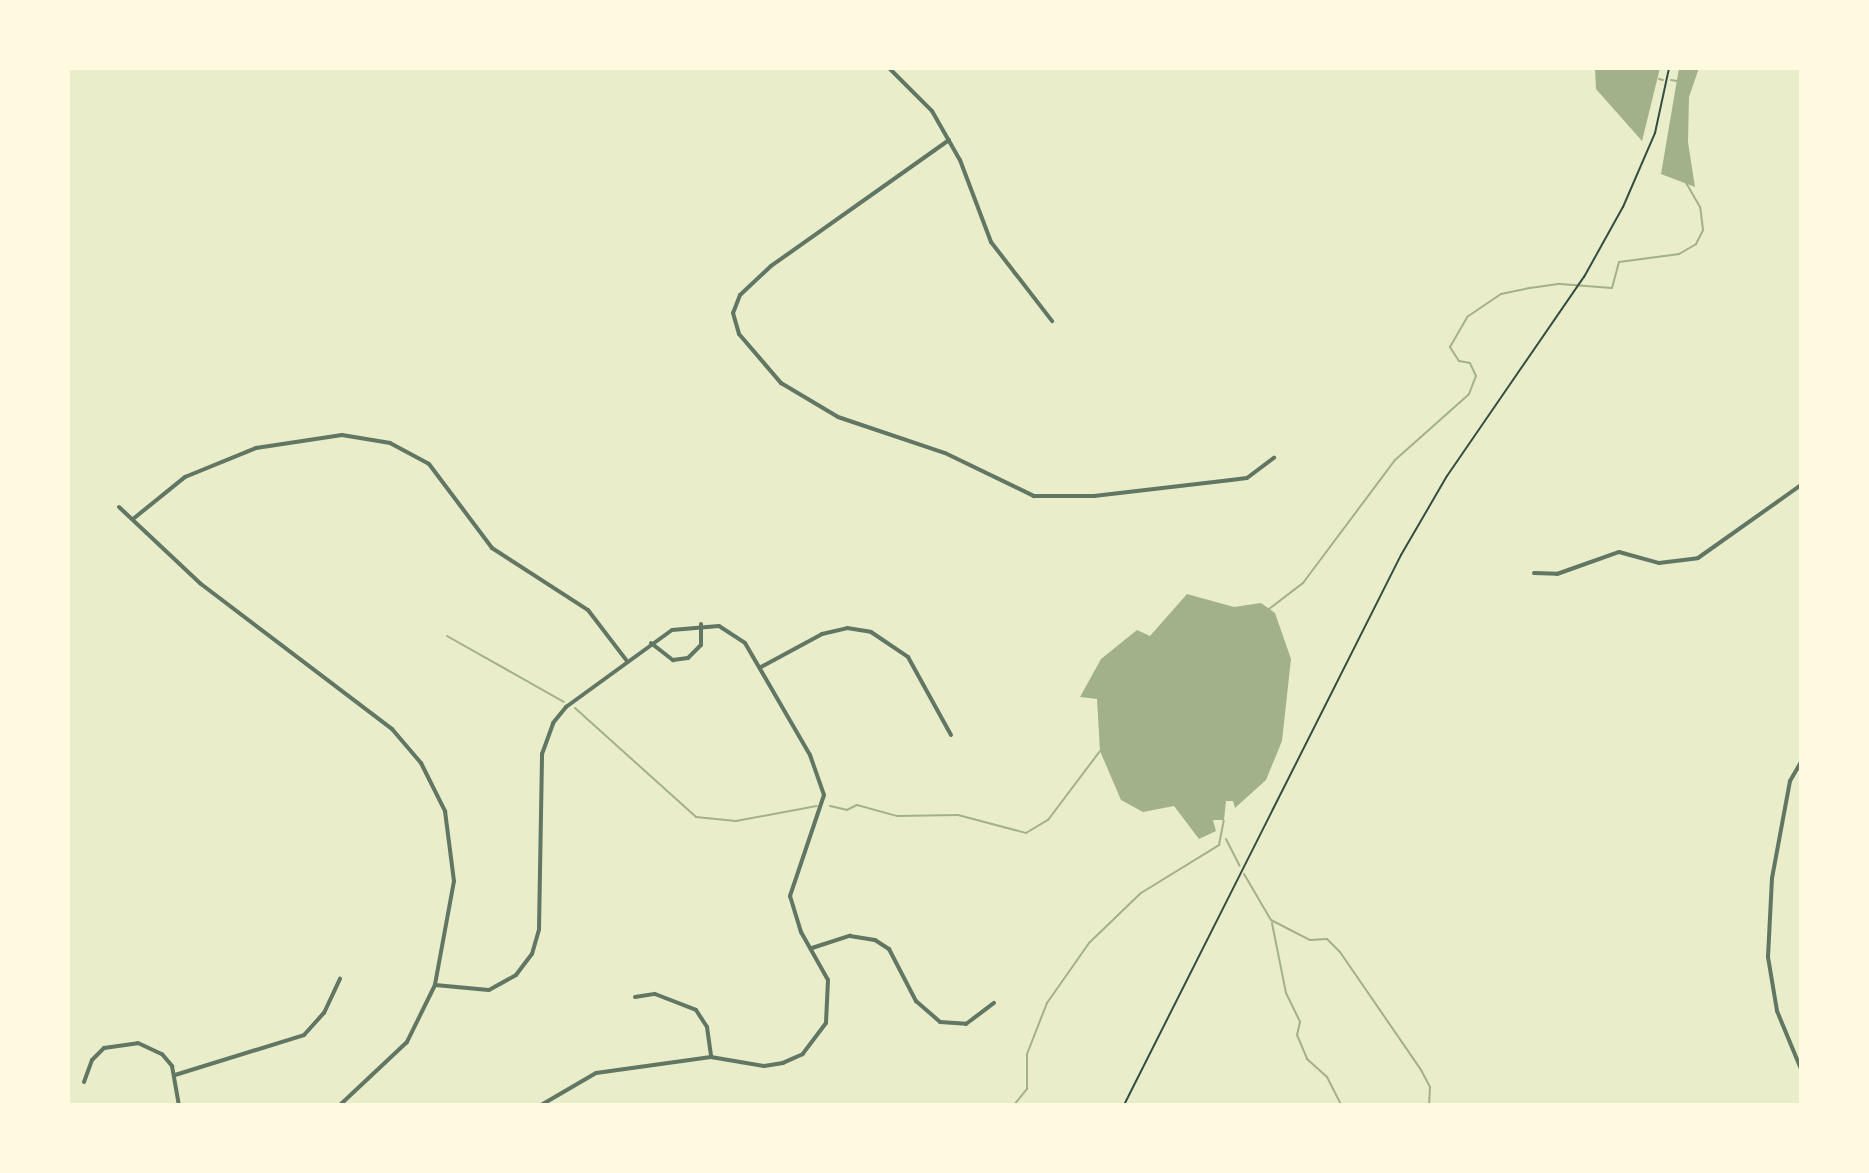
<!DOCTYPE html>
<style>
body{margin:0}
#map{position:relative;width:1869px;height:1173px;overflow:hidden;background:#e9edc9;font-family:"Fira Sans",sans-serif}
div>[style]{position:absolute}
.water>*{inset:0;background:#a3b18a}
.stream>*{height:2px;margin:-1px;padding:0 1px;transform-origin:1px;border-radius:1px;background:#a3b18a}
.path>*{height:2px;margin:-1px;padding:0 1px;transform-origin:1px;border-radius:1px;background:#344e41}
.minor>*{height:4px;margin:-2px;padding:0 2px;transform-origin:2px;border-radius:2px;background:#617663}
span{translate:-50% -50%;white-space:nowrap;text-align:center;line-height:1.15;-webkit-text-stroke:8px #fefae0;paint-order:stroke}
.frame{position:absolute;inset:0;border:70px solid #fefae0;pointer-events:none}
</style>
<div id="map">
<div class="water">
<div style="clip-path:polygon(1595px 68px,1660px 68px,1642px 141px,1596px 89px)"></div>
<div style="clip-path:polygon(1679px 68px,1699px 68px,1689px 97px,1688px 142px,1695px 187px,1661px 174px)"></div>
<div style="clip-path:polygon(1187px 594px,1234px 607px,1261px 603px,1275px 613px,1291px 659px,1282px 741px,1266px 780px,1235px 808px,1233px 801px,1226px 801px,1224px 820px,1213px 820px,1216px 831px,1199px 839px,1174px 806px,1143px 812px,1121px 800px,1100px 751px,1097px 699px,1080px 697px,1101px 659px,1137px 630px,1150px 636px)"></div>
</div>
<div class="stream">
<div style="left:1659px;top:79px;width:4px;rotate:14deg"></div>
<div style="left:1671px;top:80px;width:6px;rotate:9deg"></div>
<div style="left:1269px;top:609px;width:43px;rotate:-37.4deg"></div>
<div style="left:1303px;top:583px;width:154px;rotate:-53.2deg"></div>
<div style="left:1395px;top:460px;width:99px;rotate:-41.7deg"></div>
<div style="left:1469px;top:394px;width:19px;rotate:-69deg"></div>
<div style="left:1476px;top:376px;width:14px;rotate:-115deg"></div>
<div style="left:1470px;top:363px;width:11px;rotate:-170deg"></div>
<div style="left:1459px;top:361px;width:17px;rotate:-123deg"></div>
<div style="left:1450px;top:347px;width:34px;rotate:-60deg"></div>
<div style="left:1467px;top:317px;width:41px;rotate:-34.1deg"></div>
<div style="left:1501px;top:294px;width:30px;rotate:-12deg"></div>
<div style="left:1530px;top:288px;width:30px;rotate:-8deg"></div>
<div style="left:1560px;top:284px;width:52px;rotate:4.4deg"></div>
<div style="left:1612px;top:288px;width:27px;rotate:-75deg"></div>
<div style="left:1619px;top:262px;width:61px;rotate:-7.6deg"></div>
<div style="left:1679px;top:254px;width:20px;rotate:-30deg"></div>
<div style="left:1696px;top:244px;width:16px;rotate:-63deg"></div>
<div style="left:1703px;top:230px;width:23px;rotate:-97deg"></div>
<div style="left:1700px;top:207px;width:28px;rotate:-120deg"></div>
<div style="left:447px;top:636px;width:134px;rotate:29.4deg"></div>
<div style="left:575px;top:708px;width:163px;rotate:42deg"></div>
<div style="left:696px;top:817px;width:40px;rotate:5.7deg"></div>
<div style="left:736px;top:821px;width:82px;rotate:-10.5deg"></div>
<div style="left:830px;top:806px;width:17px;rotate:13deg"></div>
<div style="left:847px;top:810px;width:11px;rotate:-27deg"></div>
<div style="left:857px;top:805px;width:41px;rotate:15.4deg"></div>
<div style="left:897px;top:816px;width:61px;rotate:-0.9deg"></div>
<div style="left:958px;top:815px;width:70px;rotate:14.8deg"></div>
<div style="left:1026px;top:833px;width:26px;rotate:-31deg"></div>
<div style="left:1048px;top:820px;width:86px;rotate:-53deg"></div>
<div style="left:1226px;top:839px;width:30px;rotate:63deg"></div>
<div style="left:1244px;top:874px;width:53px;rotate:59.6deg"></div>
<div style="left:1271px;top:920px;width:44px;rotate:27.1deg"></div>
<div style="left:1310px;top:940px;width:17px;rotate:-3deg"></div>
<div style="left:1327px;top:939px;width:18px;rotate:45deg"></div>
<div style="left:1340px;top:952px;width:143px;rotate:55.5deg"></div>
<div style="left:1421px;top:1070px;width:19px;rotate:62deg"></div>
<div style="left:1430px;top:1087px;width:18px;rotate:93deg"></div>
<div style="left:1272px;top:923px;width:71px;rotate:78.7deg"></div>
<div style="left:1286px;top:993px;width:32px;rotate:64deg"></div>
<div style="left:1300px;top:1022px;width:13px;rotate:103deg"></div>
<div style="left:1297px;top:1035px;width:26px;rotate:67deg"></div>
<div style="left:1307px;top:1059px;width:27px;rotate:42deg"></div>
<div style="left:1327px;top:1077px;width:31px;rotate:63deg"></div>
<div style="left:1014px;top:1105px;width:21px;rotate:-51deg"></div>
<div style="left:1027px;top:1089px;width:35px;rotate:-90deg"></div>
<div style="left:1027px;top:1054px;width:55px;rotate:-68.6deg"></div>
<div style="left:1047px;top:1003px;width:73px;rotate:-55deg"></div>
<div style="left:1089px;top:943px;width:72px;rotate:-43.9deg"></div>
<div style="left:1141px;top:893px;width:92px;rotate:-31.6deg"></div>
<div style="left:1219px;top:845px;width:25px;rotate:-79deg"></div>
</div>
<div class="path">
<div style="left:1124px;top:1105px;width:616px;rotate:-63.27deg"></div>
<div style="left:1401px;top:555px;width:91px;rotate:-59.8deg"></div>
<div style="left:1447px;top:476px;width:242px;rotate:-55.5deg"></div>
<div style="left:1584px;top:277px;width:80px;rotate:-60.9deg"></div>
<div style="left:1623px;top:207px;width:81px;rotate:-66.6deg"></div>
<div style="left:1655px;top:133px;width:66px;rotate:-77.8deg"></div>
</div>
<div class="minor">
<div style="left:889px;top:68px;width:61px;rotate:45deg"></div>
<div style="left:932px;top:111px;width:56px;rotate:60.3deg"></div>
<div style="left:960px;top:160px;width:88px;rotate:69.3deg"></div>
<div style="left:991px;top:242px;width:100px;rotate:52.3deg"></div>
<div style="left:949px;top:140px;width:218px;rotate:144.7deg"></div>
<div style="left:771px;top:266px;width:42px;rotate:136.9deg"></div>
<div style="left:740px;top:295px;width:19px;rotate:111deg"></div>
<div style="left:733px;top:313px;width:22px;rotate:74deg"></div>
<div style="left:739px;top:334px;width:65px;rotate:49.4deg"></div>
<div style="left:781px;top:383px;width:66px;rotate:30.8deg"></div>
<div style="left:838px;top:417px;width:113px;rotate:18.6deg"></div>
<div style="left:945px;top:453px;width:99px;rotate:25.8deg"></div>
<div style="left:1034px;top:496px;width:60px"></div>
<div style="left:1094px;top:496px;width:138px;rotate:-6.7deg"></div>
<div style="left:1231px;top:480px;width:16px;rotate:-7deg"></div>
<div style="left:1247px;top:478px;width:34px;rotate:-37deg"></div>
<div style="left:119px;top:507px;width:112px;rotate:43.2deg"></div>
<div style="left:201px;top:584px;width:240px;rotate:37.2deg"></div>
<div style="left:392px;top:729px;width:45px;rotate:49.5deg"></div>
<div style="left:421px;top:763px;width:54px;rotate:63.4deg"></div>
<div style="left:445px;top:811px;width:71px;rotate:82.7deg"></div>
<div style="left:454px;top:881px;width:106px;rotate:100.4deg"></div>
<div style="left:435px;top:985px;width:64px;rotate:116.2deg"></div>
<div style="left:407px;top:1042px;width:92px;rotate:136.8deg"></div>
<div style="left:133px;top:519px;width:67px;rotate:-38.9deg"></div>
<div style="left:185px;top:477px;width:77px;rotate:-22.2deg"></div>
<div style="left:256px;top:448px;width:87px;rotate:-8.6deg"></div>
<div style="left:342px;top:435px;width:49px;rotate:9.5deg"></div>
<div style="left:390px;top:443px;width:44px;rotate:28.3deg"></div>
<div style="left:429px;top:464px;width:105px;rotate:53.1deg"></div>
<div style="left:492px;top:548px;width:114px;rotate:32.9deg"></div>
<div style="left:588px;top:610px;width:64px;rotate:52.6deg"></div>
<div style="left:1534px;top:573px;width:23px;rotate:2deg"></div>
<div style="left:1557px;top:574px;width:66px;rotate:-19.5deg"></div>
<div style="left:1619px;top:552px;width:41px;rotate:15.4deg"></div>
<div style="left:1659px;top:563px;width:39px;rotate:-7deg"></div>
<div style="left:1698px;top:558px;width:126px;rotate:-35.3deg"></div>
<div style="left:651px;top:643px;width:28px;rotate:38deg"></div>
<div style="left:673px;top:660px;width:15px;rotate:-8deg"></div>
<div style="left:688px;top:658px;width:18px;rotate:-45deg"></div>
<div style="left:701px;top:645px;width:21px;rotate:-90deg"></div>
<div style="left:761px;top:667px;width:69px;rotate:-28.4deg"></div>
<div style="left:822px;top:634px;width:26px;rotate:-13deg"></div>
<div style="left:847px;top:628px;width:24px;rotate:9deg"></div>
<div style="left:871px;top:632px;width:45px;rotate:34deg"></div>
<div style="left:908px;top:657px;width:89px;rotate:61.1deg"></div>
<div style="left:1801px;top:762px;width:22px;rotate:120deg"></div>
<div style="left:1790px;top:781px;width:99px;rotate:100.5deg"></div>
<div style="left:1772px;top:878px;width:79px;rotate:92.9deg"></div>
<div style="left:1768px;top:957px;width:55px;rotate:80.5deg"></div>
<div style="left:1777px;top:1011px;width:63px;rotate:67.5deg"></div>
<div style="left:812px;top:948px;width:40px;rotate:-18deg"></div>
<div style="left:850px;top:936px;width:25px;rotate:9deg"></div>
<div style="left:875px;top:940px;width:17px;rotate:33deg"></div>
<div style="left:889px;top:949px;width:59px;rotate:62.6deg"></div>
<div style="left:916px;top:1001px;width:32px;rotate:41deg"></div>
<div style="left:940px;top:1022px;width:26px;rotate:4deg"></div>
<div style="left:966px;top:1024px;width:35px;rotate:-37deg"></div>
<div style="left:435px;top:985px;width:54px;rotate:5.3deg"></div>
<div style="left:489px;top:990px;width:31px;rotate:-29deg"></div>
<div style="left:516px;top:975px;width:26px;rotate:-53deg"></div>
<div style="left:532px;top:954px;width:26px;rotate:-74deg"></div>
<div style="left:539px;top:929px;width:175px;rotate:-89deg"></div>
<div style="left:542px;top:754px;width:33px;rotate:-70deg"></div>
<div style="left:553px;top:723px;width:21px;rotate:-51deg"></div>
<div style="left:566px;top:707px;width:131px;rotate:-36deg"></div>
<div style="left:672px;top:630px;width:47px;rotate:-4.9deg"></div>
<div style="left:719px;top:626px;width:31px;rotate:33deg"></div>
<div style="left:745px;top:643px;width:129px;rotate:59.9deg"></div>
<div style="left:810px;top:755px;width:42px;rotate:70.7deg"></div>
<div style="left:824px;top:795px;width:107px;rotate:108.6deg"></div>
<div style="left:790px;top:896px;width:38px;rotate:73deg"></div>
<div style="left:801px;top:932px;width:55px;rotate:60.6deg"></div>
<div style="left:828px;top:980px;width:43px;rotate:92.7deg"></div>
<div style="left:826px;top:1023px;width:39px;rotate:127deg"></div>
<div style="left:803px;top:1054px;width:22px;rotate:156deg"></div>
<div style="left:783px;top:1063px;width:19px;rotate:171deg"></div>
<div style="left:764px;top:1066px;width:54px;rotate:-170.4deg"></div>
<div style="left:711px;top:1057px;width:116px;rotate:172.1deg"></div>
<div style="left:596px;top:1073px;width:64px;rotate:149.8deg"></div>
<div style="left:635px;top:997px;width:20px;rotate:-9deg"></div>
<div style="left:655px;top:994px;width:44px;rotate:21.3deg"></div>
<div style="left:696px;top:1010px;width:20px;rotate:57deg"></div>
<div style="left:707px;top:1027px;width:30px;rotate:82deg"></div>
<div style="left:175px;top:1075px;width:135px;rotate:-17.2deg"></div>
<div style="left:304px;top:1035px;width:30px;rotate:-48deg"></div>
<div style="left:324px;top:1013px;width:38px;rotate:-65deg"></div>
<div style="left:84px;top:1082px;width:23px;rotate:-70deg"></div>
<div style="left:92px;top:1060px;width:17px;rotate:-45deg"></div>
<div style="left:104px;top:1048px;width:34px;rotate:-8deg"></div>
<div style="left:138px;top:1043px;width:26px;rotate:25deg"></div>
<div style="left:162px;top:1054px;width:16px;rotate:50deg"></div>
<div style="left:172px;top:1066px;width:40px;rotate:80deg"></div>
</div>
<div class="frame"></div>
</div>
